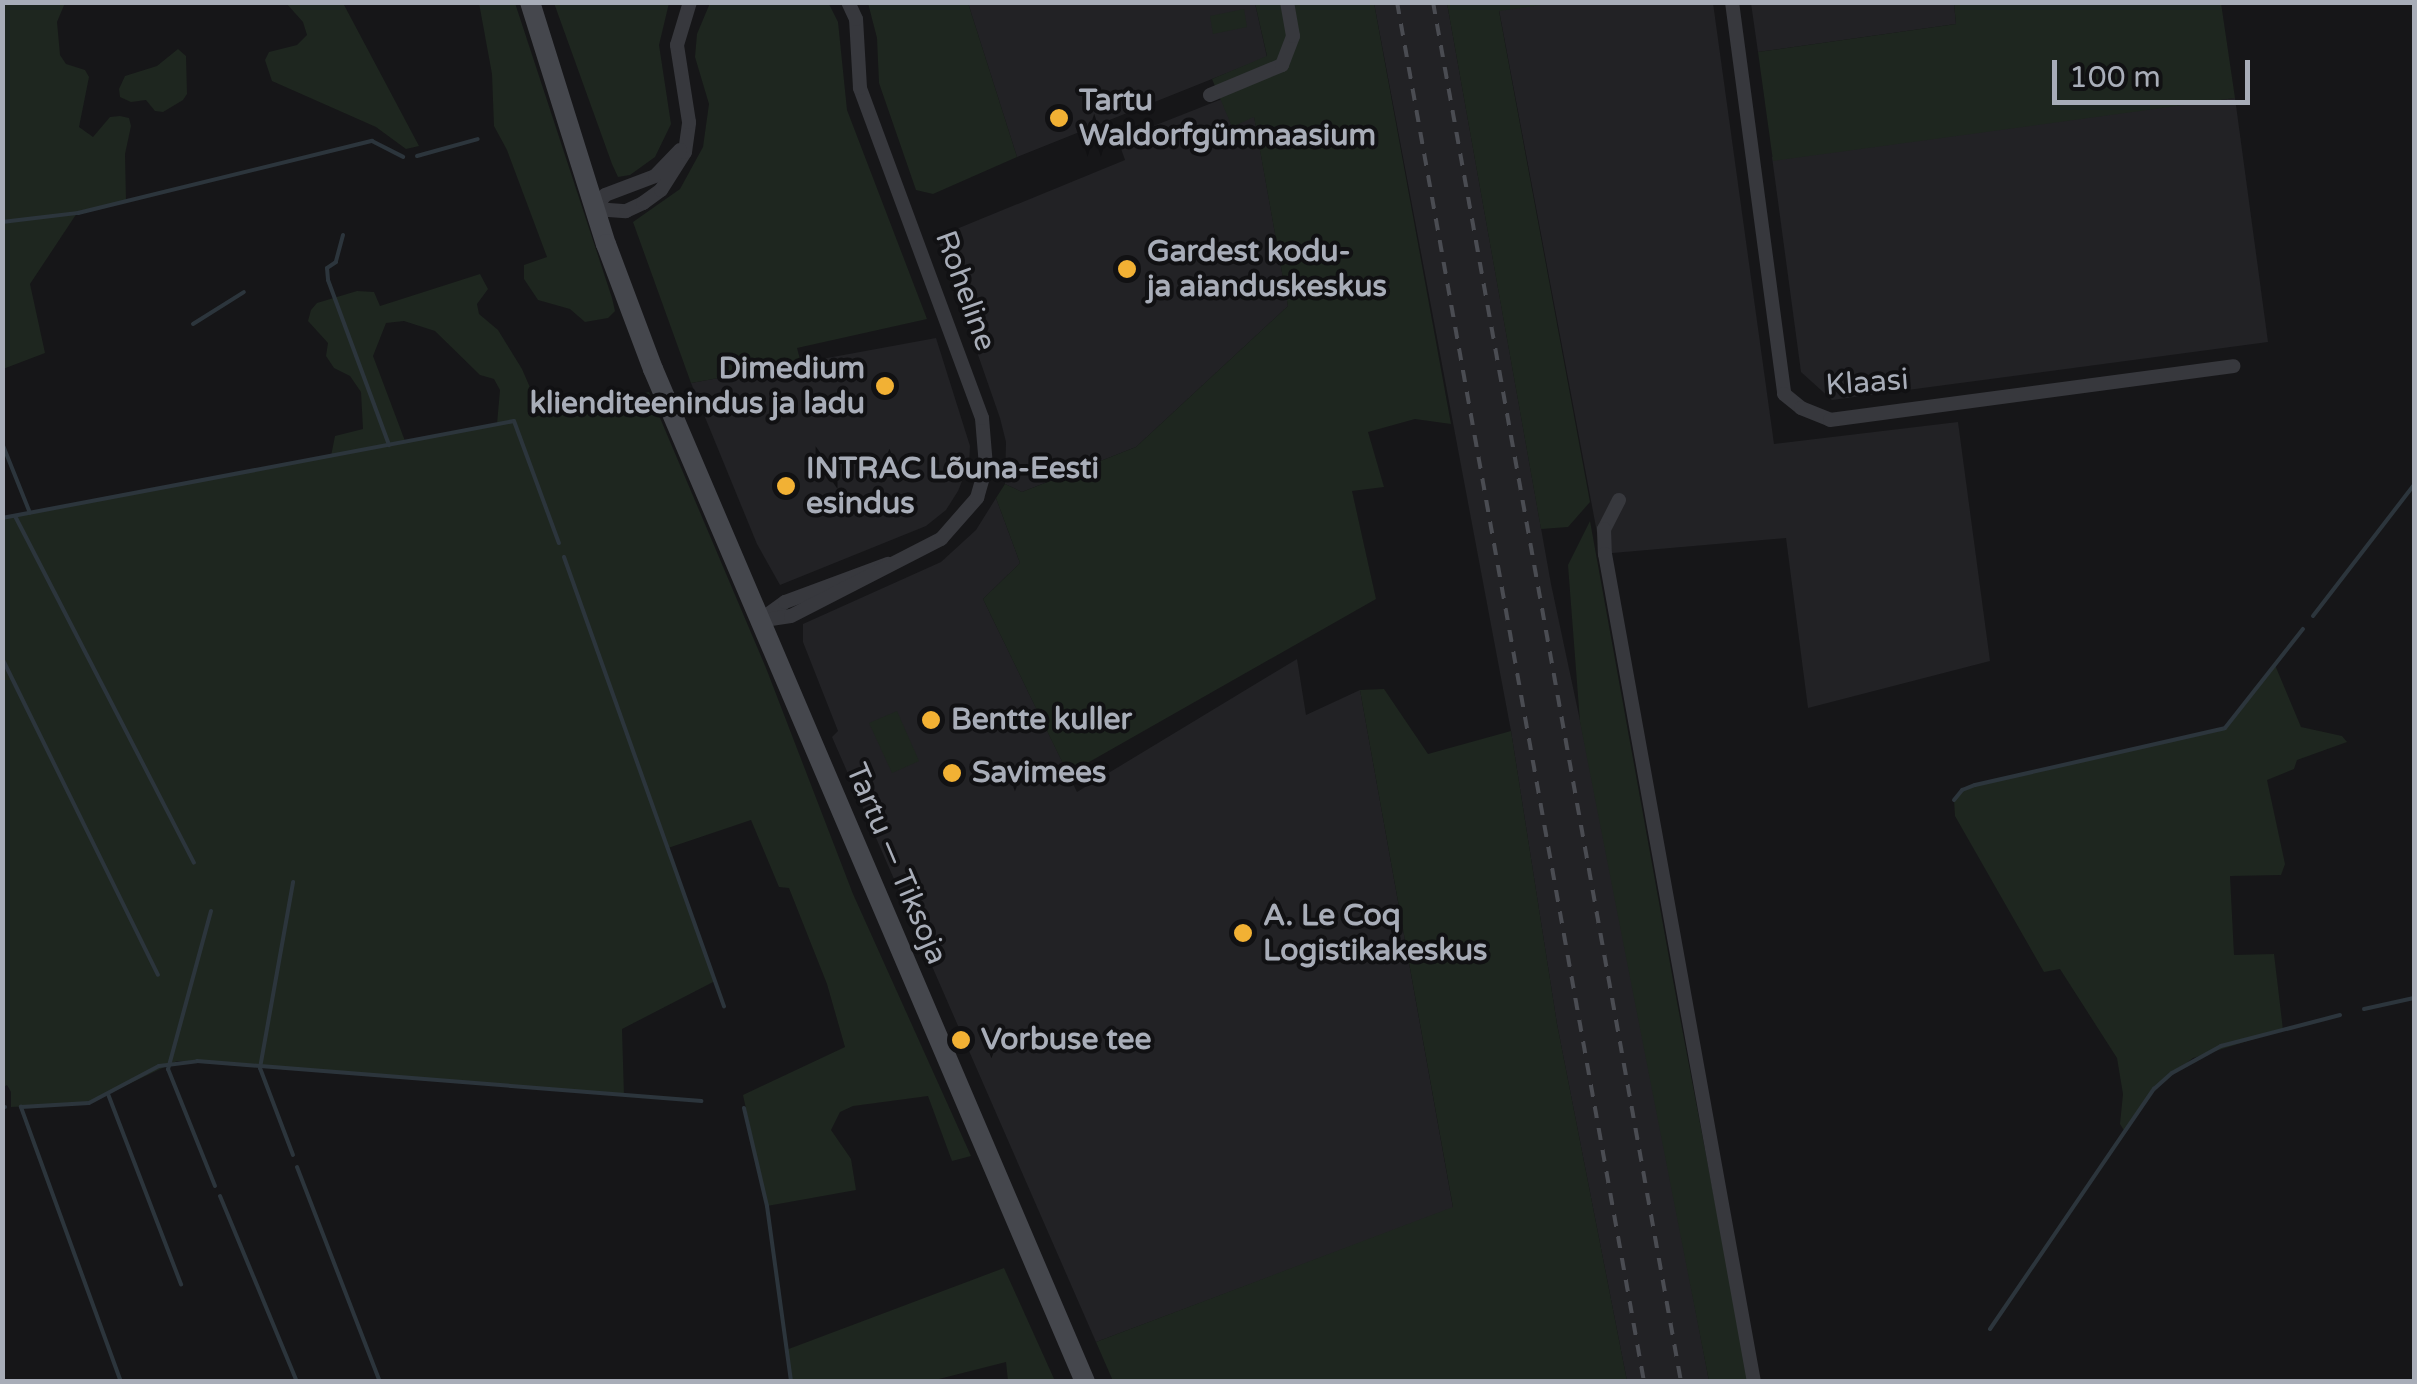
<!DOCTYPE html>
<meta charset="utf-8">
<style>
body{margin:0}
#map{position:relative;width:2417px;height:1384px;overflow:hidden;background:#161618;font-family:"Varela Round",sans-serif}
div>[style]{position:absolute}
.built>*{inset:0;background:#222225}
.green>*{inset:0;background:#1e261f}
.stream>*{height:4px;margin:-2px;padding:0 2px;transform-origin:2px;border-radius:2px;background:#2c353c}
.street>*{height:14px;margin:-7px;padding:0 7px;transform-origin:7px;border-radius:7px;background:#37383d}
.secondary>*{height:20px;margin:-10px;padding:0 10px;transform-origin:10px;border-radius:10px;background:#45474d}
.rail>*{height:4px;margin-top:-2px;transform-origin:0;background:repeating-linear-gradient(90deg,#4a4c52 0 12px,transparent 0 22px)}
.dots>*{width:28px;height:28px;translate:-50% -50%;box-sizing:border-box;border:5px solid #111113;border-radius:50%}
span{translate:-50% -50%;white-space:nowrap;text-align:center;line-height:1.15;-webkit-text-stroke:8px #111113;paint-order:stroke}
.poi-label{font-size:30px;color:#a8adb8;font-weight:700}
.left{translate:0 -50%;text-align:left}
.right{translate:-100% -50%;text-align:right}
.street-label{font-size:30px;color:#a8adb8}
.frame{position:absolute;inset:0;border:5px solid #a8adb8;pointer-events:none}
.scale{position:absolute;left:2052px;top:60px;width:198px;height:45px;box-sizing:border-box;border:5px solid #a8adb8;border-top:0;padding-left:12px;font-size:30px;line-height:35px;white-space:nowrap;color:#a8adb8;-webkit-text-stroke:8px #111113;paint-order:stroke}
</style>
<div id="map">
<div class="built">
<div style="clip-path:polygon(1555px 2px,1713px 3px,1774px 444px,1958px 422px,1990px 661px,1808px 708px,1786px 538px,1601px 554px,1499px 10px)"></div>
<div style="clip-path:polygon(968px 3px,1255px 3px,1267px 57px,1017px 157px)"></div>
<div style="clip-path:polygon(1374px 3px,1447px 3px,1551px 584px,1612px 871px,1709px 1381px,1627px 1381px,1557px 1024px,1511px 731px)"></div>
<div style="clip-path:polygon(1751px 3px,1954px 3px,1956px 24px,1758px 52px)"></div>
<div style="clip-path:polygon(2235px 98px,2268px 342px,1832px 400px,1801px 372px,1772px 157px)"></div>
<div style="clip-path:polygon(1222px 99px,1232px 126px,1254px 116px,1288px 306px,1136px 447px,1022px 492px,1005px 484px,1006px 442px,1000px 418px,937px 237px,1125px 160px,1118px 140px)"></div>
<div style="clip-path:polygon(936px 338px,970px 446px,969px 464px,958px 491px,946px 510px,926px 526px,780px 585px,757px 544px,691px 383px)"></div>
<div style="clip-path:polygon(996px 498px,1020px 563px,983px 599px,1077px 792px,1297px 659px,1306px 715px,1360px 690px,1453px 1208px,1096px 1342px,832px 737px,838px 731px,803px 642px,803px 624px,941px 562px,976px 530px)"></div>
</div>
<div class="green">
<div style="clip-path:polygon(2px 3px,65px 3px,57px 22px,60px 55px,66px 64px,85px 70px,89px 77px,79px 127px,93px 137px,110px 117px,120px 116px,129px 118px,131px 126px,125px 154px,126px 201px,77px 213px,30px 284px,45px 353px,3px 369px)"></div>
<div style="clip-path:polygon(286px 3px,343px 3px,419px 146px,406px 149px,376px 127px,272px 81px,265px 60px,269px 52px,297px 45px,307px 35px,303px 22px)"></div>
<div style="clip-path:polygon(479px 3px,515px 3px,612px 298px,615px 311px,608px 318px,585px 322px,570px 309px,538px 300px,524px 279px,524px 265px,547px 257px,507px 150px,494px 126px,492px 74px)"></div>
<div style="clip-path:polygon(554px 3px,669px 3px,659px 45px,671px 124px,655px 157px,630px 175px,618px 177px,612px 164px)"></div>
<div style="clip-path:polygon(710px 3px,827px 2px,830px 6px,838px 22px,847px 110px,927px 319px,797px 348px,801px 363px,691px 383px,633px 222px,680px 189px,703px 147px,709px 104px,695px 57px,697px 34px)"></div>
<div style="clip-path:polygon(868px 3px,968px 3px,1017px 157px,933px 194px,916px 190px,879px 83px,877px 38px)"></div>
<div style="clip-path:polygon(1255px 3px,1374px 3px,1451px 424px,1415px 419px,1368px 432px,1384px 487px,1352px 491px,1376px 599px,1068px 774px,983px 599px,1020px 563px,996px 498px,1005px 484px,1022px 492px,1136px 447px,1288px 306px,1254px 117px,1232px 127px,1212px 79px,1267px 56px)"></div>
<div style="clip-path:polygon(1447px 3px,1555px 3px,1499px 11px,1590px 502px,1568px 527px,1541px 529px)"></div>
<div style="clip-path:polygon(1954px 3px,2221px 3px,2235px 98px,1773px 161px,1758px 52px,1956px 24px)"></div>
<div style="clip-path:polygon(1244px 9px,1247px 27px,1213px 34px,1210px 16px)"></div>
<div style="clip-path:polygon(178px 49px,186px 56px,187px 94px,183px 100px,163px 112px,155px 111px,146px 100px,131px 102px,120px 97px,119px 89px,125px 76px,157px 66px)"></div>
<div style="clip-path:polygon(evenodd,480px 274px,488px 289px,477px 304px,479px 314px,498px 330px,522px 369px,535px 399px,533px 417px,649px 392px,766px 668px,853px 894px,971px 1156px,952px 1161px,928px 1096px,853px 1106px,840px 1112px,831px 1130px,851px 1159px,856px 1190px,767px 1206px,743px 1095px,845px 1047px,827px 984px,789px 888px,779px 887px,751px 820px,668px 848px,715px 981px,622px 1029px,624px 1096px,177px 1061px,89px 1103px,11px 1107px,11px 1092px,7px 1085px,2px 1088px,3px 518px,331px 456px,335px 436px,363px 429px,361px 392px,350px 376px,334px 368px,326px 356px,328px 343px,308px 321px,311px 310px,317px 303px,357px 291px,374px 292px,380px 306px,480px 274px,404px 321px,435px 331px,480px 375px,494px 379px,500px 390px,497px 424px,405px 441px,373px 356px,386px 323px,404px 321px)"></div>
<div style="clip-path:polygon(1590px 521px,1677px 1002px,1749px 1381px,1709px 1381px,1580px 722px,1568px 565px)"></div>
<div style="clip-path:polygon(2275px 665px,2301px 727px,2342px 736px,2347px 742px,2297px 760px,2294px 769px,2267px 780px,2285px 864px,2281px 875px,2230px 876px,2234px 955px,2274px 954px,2283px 1030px,2193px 1058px,2154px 1089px,2125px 1132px,2120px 1124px,2123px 1094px,2117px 1058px,2060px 969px,2044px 972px,1955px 816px,1954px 800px,1962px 790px,1976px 785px,2225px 728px)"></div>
<div style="clip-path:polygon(1384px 689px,1428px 754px,1511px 731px,1557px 1024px,1627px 1381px,1113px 1381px,1096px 1342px,1453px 1207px,1360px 690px)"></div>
<div style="clip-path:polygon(897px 711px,919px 761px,892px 773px,869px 723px)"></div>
<div style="clip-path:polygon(1004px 1268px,1055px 1381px,1008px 1381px,1006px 1362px,931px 1381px,791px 1381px,786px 1350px)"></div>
</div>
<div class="stream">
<div style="left:417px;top:156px;width:63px;rotate:-15.6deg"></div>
<div style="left:2px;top:222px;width:77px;rotate:-6.8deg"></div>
<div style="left:78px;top:213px;width:303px;rotate:-13.8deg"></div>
<div style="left:372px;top:141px;width:35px;rotate:27deg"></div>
<div style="left:343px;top:235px;width:28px;rotate:105deg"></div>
<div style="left:336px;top:262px;width:11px;rotate:146deg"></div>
<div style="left:327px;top:268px;width:12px;rotate:85deg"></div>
<div style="left:328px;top:280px;width:176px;rotate:69.7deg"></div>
<div style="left:193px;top:324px;width:60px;rotate:-32.1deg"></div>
<div style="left:2px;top:443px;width:75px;rotate:68.2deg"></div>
<div style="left:15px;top:516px;width:390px;rotate:62.7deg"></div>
<div style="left:2px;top:518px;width:521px;rotate:-10.73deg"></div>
<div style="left:514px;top:421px;width:130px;rotate:69.8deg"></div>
<div style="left:564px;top:557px;width:477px;rotate:70.4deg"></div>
<div style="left:2313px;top:616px;width:165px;rotate:-52.4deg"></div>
<div style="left:2px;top:658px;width:353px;rotate:63.8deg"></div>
<div style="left:1954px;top:800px;width:13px;rotate:-51deg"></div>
<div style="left:1962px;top:790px;width:14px;rotate:-21deg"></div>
<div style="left:1975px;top:785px;width:256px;rotate:-12.8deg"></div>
<div style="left:2225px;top:728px;width:126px;rotate:-51.8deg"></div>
<div style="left:211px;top:911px;width:164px;rotate:105.2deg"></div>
<div style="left:168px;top:1069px;width:126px;rotate:68.1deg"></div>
<div style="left:2364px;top:1009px;width:51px;rotate:-12.4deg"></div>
<div style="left:108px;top:1094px;width:204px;rotate:69deg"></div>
<div style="left:2px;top:1107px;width:3px"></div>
<div style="left:744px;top:1108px;width:101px;rotate:76.8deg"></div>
<div style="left:767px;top:1206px;width:178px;rotate:82.2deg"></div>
<div style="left:293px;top:1155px;width:93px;rotate:-110.8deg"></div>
<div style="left:260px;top:1068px;width:189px;rotate:-79.9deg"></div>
<div style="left:297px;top:1167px;width:230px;rotate:68.9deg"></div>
<div style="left:220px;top:1196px;width:201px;rotate:67.5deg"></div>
<div style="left:1990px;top:1329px;width:291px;rotate:-55.7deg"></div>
<div style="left:2154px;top:1089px;width:24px;rotate:-42deg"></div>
<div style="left:2172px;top:1073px;width:56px;rotate:-28.9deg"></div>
<div style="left:2221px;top:1046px;width:123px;rotate:-14.6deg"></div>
<div style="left:121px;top:1382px;width:293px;rotate:-110deg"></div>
<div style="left:21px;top:1107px;width:68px;rotate:-3.4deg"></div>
<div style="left:89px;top:1103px;width:79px;rotate:-27.9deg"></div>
<div style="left:159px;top:1066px;width:38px;rotate:-7deg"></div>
<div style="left:197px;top:1061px;width:506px;rotate:4.54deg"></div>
</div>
<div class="street">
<div style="left:1732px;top:2px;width:395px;rotate:82.4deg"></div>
<div style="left:1784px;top:394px;width:22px;rotate:39deg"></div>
<div style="left:1801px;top:408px;width:31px;rotate:22deg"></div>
<div style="left:1830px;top:420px;width:407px;rotate:-7.6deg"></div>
<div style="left:1210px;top:95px;width:78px;rotate:-22.6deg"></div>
<div style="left:1282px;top:65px;width:31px;rotate:-69deg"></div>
<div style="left:1293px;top:36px;width:35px;rotate:-100deg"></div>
<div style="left:595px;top:209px;width:31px;rotate:4deg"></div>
<div style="left:626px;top:211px;width:19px;rotate:-25deg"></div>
<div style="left:643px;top:203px;width:22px;rotate:-36deg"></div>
<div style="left:661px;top:190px;width:45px;rotate:-57.7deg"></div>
<div style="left:685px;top:152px;width:30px;rotate:-82deg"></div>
<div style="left:689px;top:122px;width:78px;rotate:-98.9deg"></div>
<div style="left:677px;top:45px;width:45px;rotate:-73.2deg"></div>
<div style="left:595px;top:209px;width:17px;rotate:-54deg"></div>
<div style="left:605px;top:195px;width:53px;rotate:-20.8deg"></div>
<div style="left:655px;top:176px;width:36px;rotate:-46deg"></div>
<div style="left:1619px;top:500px;width:33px;rotate:117deg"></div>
<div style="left:1604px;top:529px;width:25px;rotate:88deg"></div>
<div style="left:1605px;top:554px;width:841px;rotate:79.8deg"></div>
<div style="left:763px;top:618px;width:27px;rotate:-36deg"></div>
<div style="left:785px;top:602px;width:110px;rotate:-20.3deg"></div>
<div style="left:759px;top:621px;width:32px;rotate:-9deg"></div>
<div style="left:791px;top:616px;width:169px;rotate:-27.2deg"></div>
<div style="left:941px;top:539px;width:55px;rotate:-48.7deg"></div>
<div style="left:977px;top:498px;width:33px;rotate:-74deg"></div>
<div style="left:986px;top:466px;width:48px;rotate:-94.8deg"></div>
<div style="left:982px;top:418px;width:352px;rotate:-110.3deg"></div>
<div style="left:860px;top:88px;width:69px;rotate:-93.3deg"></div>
<div style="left:856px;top:19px;width:19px;rotate:-115deg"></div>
</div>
<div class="secondary">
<div style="left:530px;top:2px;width:254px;rotate:72.6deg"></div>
<div style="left:606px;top:244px;width:134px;rotate:69.4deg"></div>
<div style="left:653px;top:369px;width:1101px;rotate:66.9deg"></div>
</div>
<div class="rail">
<div style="left:1397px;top:2px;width:1402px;rotate:79.85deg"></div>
<div style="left:1433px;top:2px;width:1402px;rotate:79.81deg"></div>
</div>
<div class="dots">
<div style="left:1059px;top:118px;background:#f2b134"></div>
<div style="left:1127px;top:269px;background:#f2b134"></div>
<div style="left:885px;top:386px;background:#f2b134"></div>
<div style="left:786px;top:486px;background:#f2b134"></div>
<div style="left:931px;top:720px;background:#f2b134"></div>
<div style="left:952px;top:773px;background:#f2b134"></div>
<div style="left:1243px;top:933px;background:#f2b134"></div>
<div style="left:961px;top:1040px;background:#f2b134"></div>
</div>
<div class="poi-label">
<span class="left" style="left:1079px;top:118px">Tartu<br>Waldorfgümnaasium</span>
<span class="left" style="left:1147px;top:269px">Gardest kodu-<br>ja aianduskeskus</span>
<span class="right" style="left:865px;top:386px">Dimedium<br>klienditeenindus ja ladu</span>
<span class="left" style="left:806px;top:486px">INTRAC Lõuna-Eesti<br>esindus</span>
<span class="left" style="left:951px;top:720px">Bentte kuller</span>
<span class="left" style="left:972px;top:773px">Savimees</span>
<span class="left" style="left:1263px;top:933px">A. Le Coq<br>Logistikakeskus</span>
<span class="left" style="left:981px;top:1040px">Vorbuse tee</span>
</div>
<div class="street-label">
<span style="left:965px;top:291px;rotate:70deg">Roheline</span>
<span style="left:1867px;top:383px;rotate:-4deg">Klaasi</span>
<span style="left:896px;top:864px;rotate:67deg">Tartu — Tiksoja</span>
</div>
<div class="frame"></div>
<div class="scale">100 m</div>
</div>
